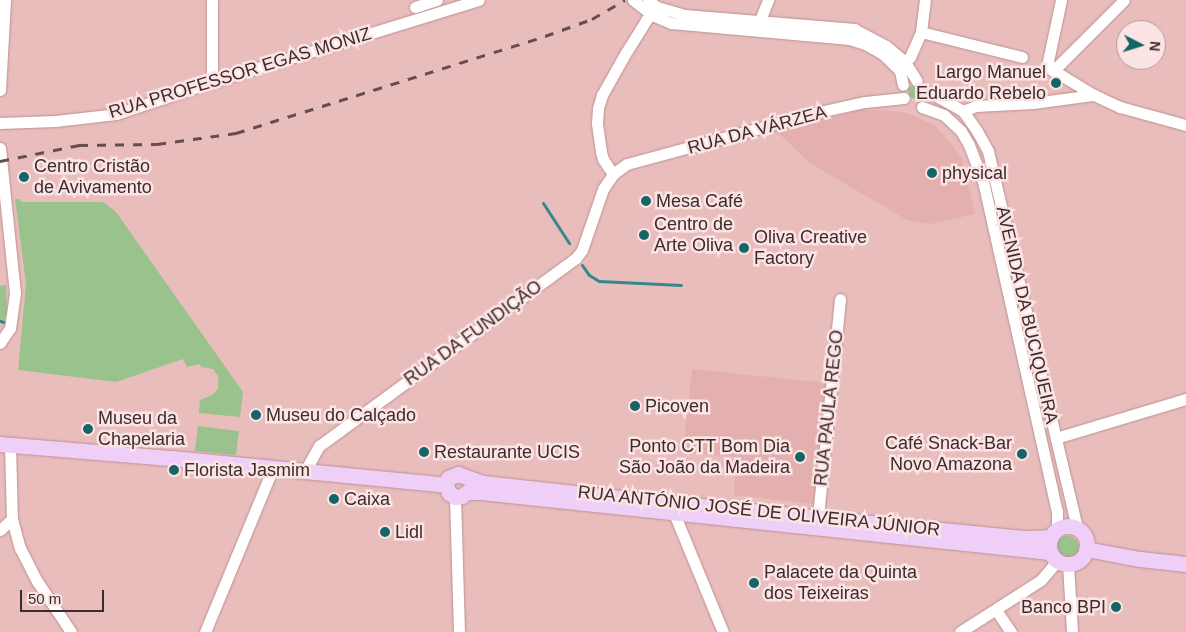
<!DOCTYPE html>
<meta charset="utf-8">
<style>
body{margin:0}
#map{position:relative;width:1186px;height:632px;overflow:hidden;background:#eabdbd;font-family:Helvetica,sans-serif}
div>[style]{position:absolute}
.built>*{inset:0;background:#e4afaf}
.green>*{inset:0;background:#99c28d}
.round{border-radius:50%}
.stream>*{height:3px;margin:-1.5px;padding:0 1.5px;transform-origin:1.5px;border-radius:1.5px;background:#35878a}
.roads{filter:drop-shadow(0 0 1px #bc9191) drop-shadow(0 0 1px #bc9191)}
.minor>*{height:11px;margin:-5.5px;padding:0 5.5px;transform-origin:5.5px;border-radius:5.5px;background:#fff}
.major>*{height:15px;margin:-7.5px;padding:0 7.5px;transform-origin:7.5px;border-radius:7.5px;background:#efcff8}
.major>.ring{margin:-7.5px;padding:0;box-sizing:content-box;background:none;border:15px solid #efcff8;border-radius:50%}
.rail>*{height:3px;margin-top:-1.5px;transform-origin:0;background:repeating-linear-gradient(90deg,#664e4e 0 9px,transparent 0 18px)}
.dots>*{width:14px;height:14px;translate:-50% -50%;box-sizing:border-box;border:2px solid #fce4e4;border-radius:50%}
span{translate:-50% -50%;white-space:nowrap;text-align:center;line-height:1.15;-webkit-text-stroke:5px #fce4e4;paint-order:stroke}
.street-label{font-size:18px;color:#3d2c2c}
.poi-label{font-size:18px;color:#3d2c2c}
.right{translate:-100% -50%;text-align:right}
.left{translate:0 -50%;text-align:left}
.north{position:absolute;left:1116px;top:20px;width:50px;height:50px;box-sizing:border-box;background:#fce4e4;border:1px solid #b09a9a;border-radius:50%;rotate:95deg;font-size:14px;font-weight:700;line-height:20px;text-align:center;color:#3d2c2c}
.north::after{content:'';display:block;margin:auto;width:18px;height:22px;background:#156467;clip-path:polygon(50% 0,100% 100%,50% 72%,0 100%)}
.scale{position:absolute;left:20px;top:590px;width:84px;height:22px;box-sizing:border-box;border:2px solid #3d2c2c;border-top:0;padding-left:6px;font-size:15px;line-height:18px;white-space:nowrap;color:#3d2c2c;-webkit-text-stroke:4px #fce4e4;paint-order:stroke}
</style>
<div id="map">
<div class="built">
<div style="clip-path:polygon(861px 110px,879px 110px,908px 113px,936px 126px,962px 158px,975px 214px,930px 224px,907px 220px,810px 163px,776px 131px)"></div>
<div style="clip-path:polygon(692px 369px,827px 383px,814px 504px,734px 495px,736px 457px,683px 453px)"></div>
</div>
<div class="green">
<div style="clip-path:polygon(911px 86px,917px 87px,922px 91px,923px 98px,919px 100px,910px 97px,908px 89px)"></div>
<div style="clip-path:polygon(15px 199px,20px 199px,21px 202px,103px 202px,116px 212px,243px 392px,240px 417px,199px 413px,200px 400px,212px 395px,218px 389px,218px 376px,213px 369px,201px 367px,200px 364px,187px 367px,183px 359px,116px 382px,18px 370px,26px 284px)"></div>
<div style="clip-path:polygon(6px 285px,7px 313px,3px 323px,0 323px,0 286px)"></div>
<div style="clip-path:polygon(198px 426px,239px 431px,236px 455px,195px 451px)"></div>
<div class="round" style="left:1055px;top:536px;width:24px;height:24px"></div>
</div>
<div class="stream">
<div style="left:543px;top:203px;width:48px;rotate:57deg"></div>
<div style="left:582px;top:265px;width:12px;rotate:55deg"></div>
<div style="left:589px;top:275px;width:12px;rotate:31deg"></div>
<div style="left:599px;top:281px;width:82px;rotate:2.8deg"></div>
<div style="left:0;top:321px;width:4px;rotate:14deg"></div>
</div>
<div class="roads">
<div class="minor">
<div style="left:633px;top:0;width:24px;rotate:38deg"></div>
<div style="left:652px;top:15px;width:21px;rotate:23deg"></div>
<div style="left:671px;top:23px;width:179px;rotate:5.1deg"></div>
<div style="left:849px;top:39px;width:17px;rotate:17deg"></div>
<div style="left:865px;top:44px;width:21px;rotate:29deg"></div>
<div style="left:883px;top:54px;width:24px;rotate:45deg"></div>
<div style="left:900px;top:71px;width:14px;rotate:78deg"></div>
<div style="left:648px;top:0;width:11px;rotate:38deg"></div>
<div style="left:657px;top:7px;width:29px;rotate:16deg"></div>
<div style="left:685px;top:15px;width:170px;rotate:4.7deg"></div>
<div style="left:854px;top:29px;width:36px;rotate:28deg"></div>
<div style="left:886px;top:46px;width:25px;rotate:40deg"></div>
<div style="left:905px;top:62px;width:22px;rotate:58deg"></div>
<div style="left:1061px;top:0;width:62px;rotate:102deg"></div>
<div style="left:1048px;top:61px;width:9px;rotate:69deg"></div>
<div style="left:1051px;top:69px;width:50px;rotate:31.2deg"></div>
<div style="left:1094px;top:95px;width:29px;rotate:25deg"></div>
<div style="left:1120px;top:107px;width:68px;rotate:15.3deg"></div>
<div style="left:415px;top:7px;width:23px;rotate:-18deg"></div>
<div style="left:761px;top:27px;width:7px;rotate:-98deg"></div>
<div style="left:760px;top:20px;width:22px;rotate:-68deg"></div>
<div style="left:921px;top:32px;width:104px;rotate:13.9deg"></div>
<div style="left:905px;top:62px;width:7px;rotate:-45deg"></div>
<div style="left:910px;top:57px;width:27px;rotate:-66deg"></div>
<div style="left:921px;top:32px;width:32px;rotate:-83deg"></div>
<div style="left:1053px;top:71px;width:100px;rotate:-45deg"></div>
<div style="left:212px;top:82px;width:82px;rotate:-90deg"></div>
<div style="left:0;top:90px;width:90px;rotate:-86.8deg"></div>
<div style="left:929px;top:92px;width:39px;rotate:29deg"></div>
<div style="left:963px;top:111px;width:24px;rotate:55deg"></div>
<div style="left:977px;top:131px;width:23px;rotate:61deg"></div>
<div style="left:988px;top:151px;width:386px;rotate:76.7deg"></div>
<div style="left:1077px;top:527px;width:6px;rotate:51deg"></div>
<div style="left:922px;top:107px;width:23px;rotate:20deg"></div>
<div style="left:944px;top:115px;width:23px;rotate:43deg"></div>
<div style="left:961px;top:131px;width:16px;rotate:60deg"></div>
<div style="left:969px;top:145px;width:39px;rotate:69deg"></div>
<div style="left:983px;top:181px;width:339px;rotate:77.4deg"></div>
<div style="left:1057px;top:512px;width:18px;rotate:90deg"></div>
<div style="left:963px;top:111px;width:14px;rotate:-21deg"></div>
<div style="left:976px;top:106px;width:57px;rotate:-3deg"></div>
<div style="left:1033px;top:103px;width:62px;rotate:-7.5deg"></div>
<div style="left:0;top:123px;width:55px;rotate:-2.1deg"></div>
<div style="left:55px;top:121px;width:61px;rotate:-6.5deg"></div>
<div style="left:116px;top:114px;width:101px;rotate:-18.4deg"></div>
<div style="left:212px;top:82px;width:279px;rotate:-17.1deg"></div>
<div style="left:0;top:148px;width:146px;rotate:84.1deg"></div>
<div style="left:15px;top:293px;width:35px;rotate:98deg"></div>
<div style="left:10px;top:328px;width:18px;rotate:124deg"></div>
<div style="left:613px;top:174px;width:18px;rotate:-124deg"></div>
<div style="left:603px;top:159px;width:7px;rotate:-106deg"></div>
<div style="left:601px;top:152px;width:29px;rotate:-98deg"></div>
<div style="left:597px;top:123px;width:15px;rotate:-86deg"></div>
<div style="left:598px;top:108px;width:14px;rotate:-73deg"></div>
<div style="left:602px;top:95px;width:47px;rotate:-60.7deg"></div>
<div style="left:625px;top:54px;width:40px;rotate:-58deg"></div>
<div style="left:646px;top:20px;width:15px;rotate:-48deg"></div>
<div style="left:1056px;top:438px;width:136px;rotate:-16.7deg"></div>
<div style="left:10px;top:445px;width:74px;rotate:88.5deg"></div>
<div style="left:12px;top:519px;width:30px;rotate:75deg"></div>
<div style="left:20px;top:548px;width:37px;rotate:63deg"></div>
<div style="left:37px;top:581px;width:61px;rotate:56.3deg"></div>
<div style="left:305px;top:471px;width:29px;rotate:-61deg"></div>
<div style="left:319px;top:446px;width:318px;rotate:-36.2deg"></div>
<div style="left:576px;top:258px;width:10px;rotate:-53deg"></div>
<div style="left:582px;top:250px;width:65px;rotate:-71deg"></div>
<div style="left:603px;top:189px;width:18px;rotate:-56deg"></div>
<div style="left:613px;top:174px;width:17px;rotate:-36deg"></div>
<div style="left:627px;top:164px;width:199px;rotate:-15.2deg"></div>
<div style="left:819px;top:112px;width:47px;rotate:-12.3deg"></div>
<div style="left:865px;top:102px;width:39px;rotate:-6deg"></div>
<div style="left:455px;top:497px;width:135px;rotate:88.3deg"></div>
<div style="left:671px;top:506px;width:136px;rotate:67.6deg"></div>
<div style="left:818px;top:516px;width:218px;rotate:-84.2deg"></div>
<div style="left:0;top:530px;width:16px;rotate:-43deg"></div>
<div style="left:1068px;top:564px;width:68px;rotate:86.6deg"></div>
<div style="left:996px;top:610px;width:27px;rotate:56deg"></div>
<div style="left:205px;top:632px;width:178px;rotate:-67.5deg"></div>
<div style="left:960px;top:632px;width:96px;rotate:-32.7deg"></div>
<div style="left:1041px;top:580px;width:25px;rotate:-50deg"></div>
</div>
<div class="major">
<div style="left:0;top:444px;width:173px;rotate:4.7deg"></div>
<div style="left:172px;top:458px;width:275px;rotate:5.6deg"></div>
<div class="ring" style="left:1049px;top:526px;width:23px;height:23px"></div>
<div style="left:1086px;top:549px;width:55px;rotate:10.5deg"></div>
<div style="left:1140px;top:559px;width:46px;rotate:6.2deg"></div>
<div style="left:1050px;top:552px;width:572px;rotate:-173.98deg"></div>
<div style="left:481px;top:492px;width:14px;rotate:180deg"></div>
<div style="left:467px;top:492px;width:6px;rotate:141deg"></div>
<div style="left:462px;top:496px;width:7px;rotate:172deg"></div>
<div style="left:455px;top:497px;width:7px;rotate:-146deg"></div>
<div style="left:449px;top:493px;width:9px;rotate:-111deg"></div>
<div style="left:446px;top:485px;width:7px;rotate:-74deg"></div>
<div style="left:448px;top:478px;width:11px;rotate:-22deg"></div>
<div style="left:458px;top:474px;width:27px;rotate:20deg"></div>
<div style="left:483px;top:483px;width:110px;rotate:6.3deg"></div>
<div style="left:592px;top:495px;width:436px;rotate:5.7deg"></div>
<div style="left:1026px;top:538px;width:25px;rotate:-2deg"></div>
</div>
</div>
<div class="rail">
<div style="left:0;top:161px;width:81px;rotate:-11.4deg"></div>
<div style="left:79px;top:145px;width:78px;rotate:-0.7deg"></div>
<div style="left:157px;top:144px;width:80px;rotate:-7.9deg"></div>
<div style="left:236px;top:133px;width:324px;rotate:-17.4deg"></div>
<div style="left:545px;top:36px;width:50px;rotate:-19.9deg"></div>
<div style="left:592px;top:19px;width:38px;rotate:-30deg"></div>
</div>
<div class="dots">
<div style="left:1056px;top:83px;background:#156467"></div>
<div style="left:932px;top:173px;background:#156467"></div>
<div style="left:24px;top:177px;background:#156467"></div>
<div style="left:646px;top:201px;background:#156467"></div>
<div style="left:644px;top:235px;background:#156467"></div>
<div style="left:744px;top:248px;background:#156467"></div>
<div style="left:635px;top:406px;background:#156467"></div>
<div style="left:256px;top:415px;background:#156467"></div>
<div style="left:88px;top:429px;background:#156467"></div>
<div style="left:424px;top:452px;background:#156467"></div>
<div style="left:1022px;top:454px;background:#156467"></div>
<div style="left:800px;top:457px;background:#156467"></div>
<div style="left:174px;top:470px;background:#156467"></div>
<div style="left:334px;top:499px;background:#156467"></div>
<div style="left:385px;top:532px;background:#156467"></div>
<div style="left:754px;top:583px;background:#156467"></div>
<div style="left:1116px;top:607px;background:#156467"></div>
</div>
<div class="street-label">
<span style="left:240px;top:73px;rotate:-17deg">RUA PROFESSOR EGAS MONIZ</span>
<span style="left:757px;top:130px;rotate:-15deg">RUA DA VÁRZEA</span>
<span style="left:1027px;top:315px;rotate:77deg">AVENIDA DA BUCIQUEIRA</span>
<span style="left:473px;top:333px;rotate:-36deg">RUA DA FUNDIÇÃO</span>
<span style="left:829px;top:408px;rotate:-84deg">RUA PAULA REGO</span>
<span style="left:759px;top:511px;rotate:6deg">RUA ANTÓNIO JOSÉ DE OLIVEIRA JÚNIOR</span>
</div>
<div class="poi-label">
<span class="right" style="left:1046px;top:83px">Largo Manuel<br>Eduardo Rebelo</span>
<span class="left" style="left:34px;top:177px">Centro Cristão<br>de Avivamento</span>
<span class="left" style="left:942px;top:173px">physical</span>
<span class="left" style="left:656px;top:201px">Mesa Café</span>
<span class="left" style="left:654px;top:235px">Centro de<br>Arte Oliva</span>
<span class="left" style="left:754px;top:248px">Oliva Creative<br>Factory</span>
<span class="left" style="left:645px;top:406px">Picoven</span>
<span class="left" style="left:266px;top:415px">Museu do Calçado</span>
<span class="left" style="left:98px;top:429px">Museu da<br>Chapelaria</span>
<span class="right" style="left:1012px;top:454px">Café Snack-Bar<br>Novo Amazona</span>
<span class="right" style="left:790px;top:457px">Ponto CTT Bom Dia<br>São João da Madeira</span>
<span class="left" style="left:434px;top:452px">Restaurante UCIS</span>
<span class="left" style="left:184px;top:470px">Florista Jasmim</span>
<span class="left" style="left:344px;top:499px">Caixa</span>
<span class="left" style="left:395px;top:532px">Lidl</span>
<span class="left" style="left:764px;top:583px">Palacete da Quinta<br>dos Teixeiras</span>
<span class="right" style="left:1106px;top:607px">Banco BPI</span>
</div>
<div class="north">N</div>
<div class="scale">50 m</div>
</div>
